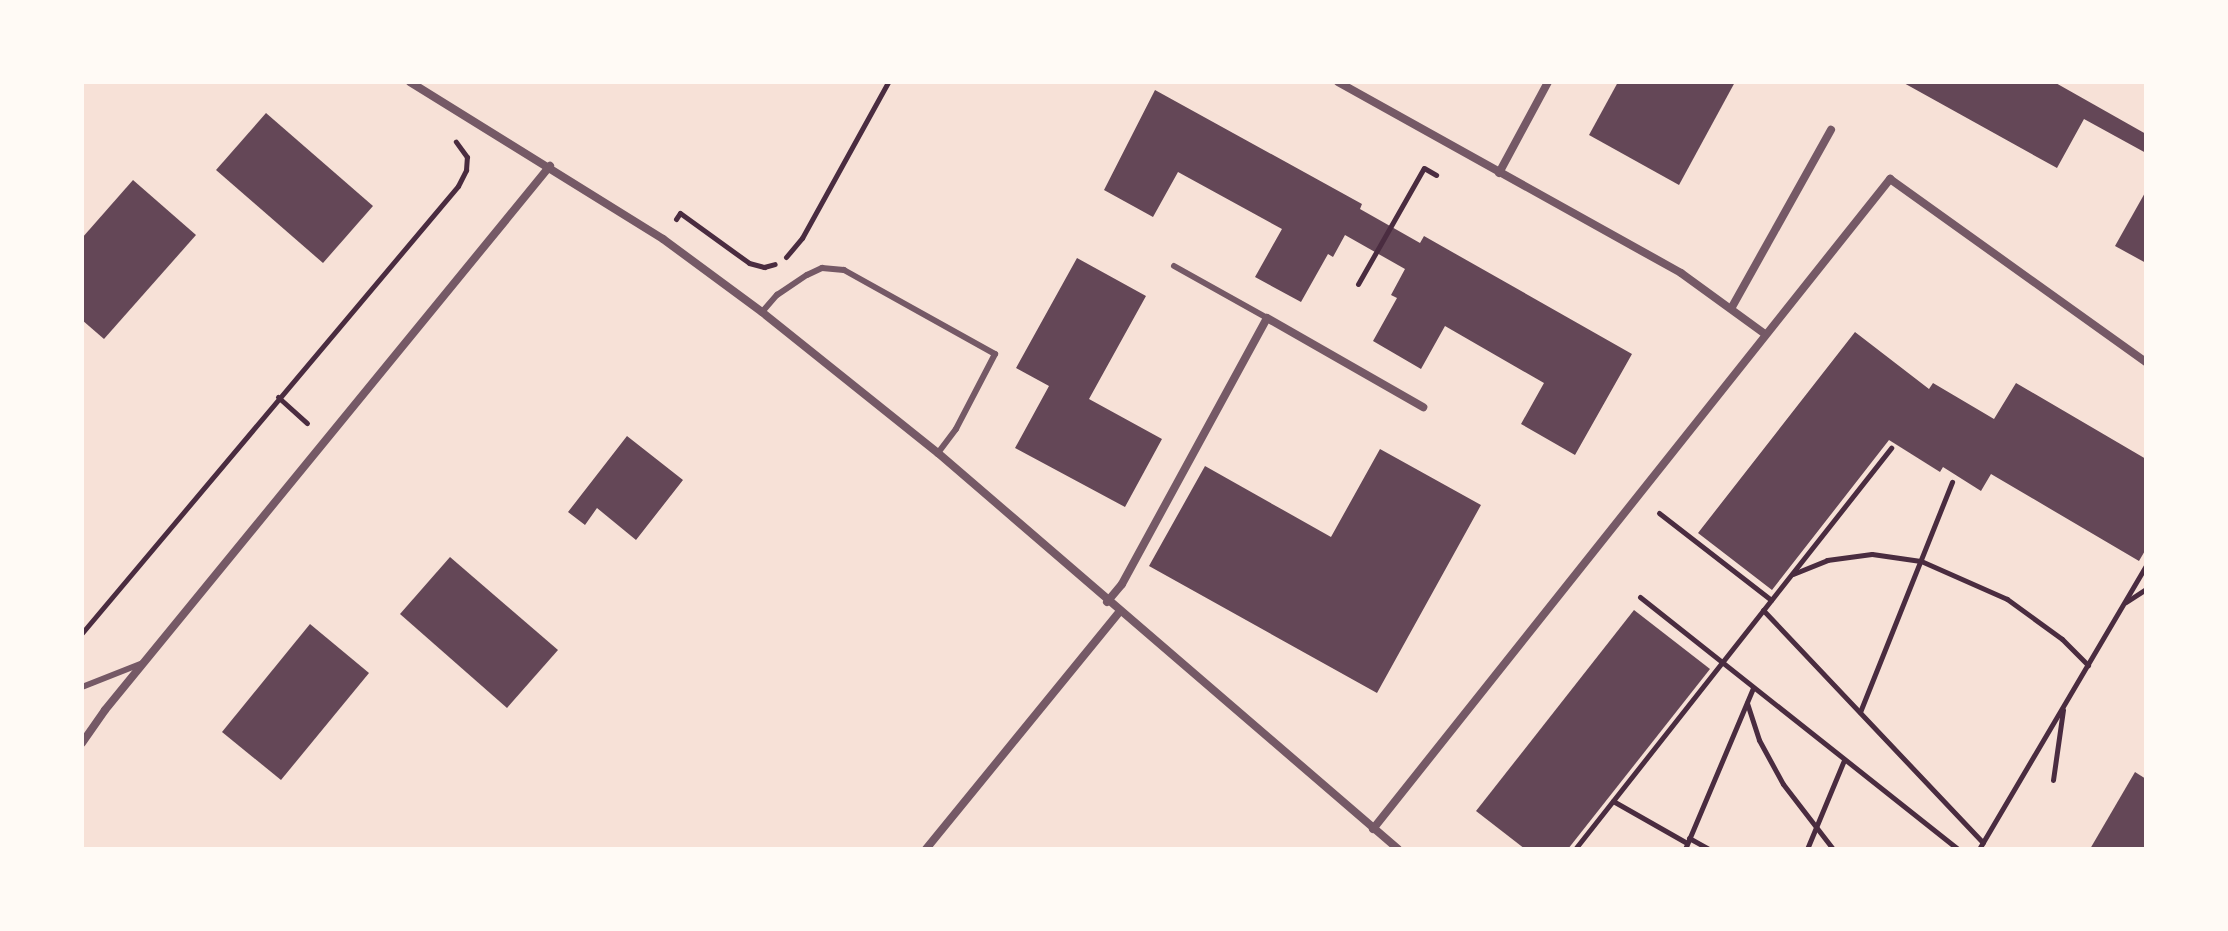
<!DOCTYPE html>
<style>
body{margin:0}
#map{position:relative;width:2228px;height:931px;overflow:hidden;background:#f7e1d7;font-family:Commissioner,sans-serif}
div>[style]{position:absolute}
.building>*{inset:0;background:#644757}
.path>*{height:5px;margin:-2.5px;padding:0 2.5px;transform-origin:2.5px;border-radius:2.5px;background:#4a2c40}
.service>*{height:6px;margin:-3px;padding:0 3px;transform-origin:3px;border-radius:3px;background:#755966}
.minor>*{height:8px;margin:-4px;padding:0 4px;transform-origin:4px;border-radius:4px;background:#755966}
span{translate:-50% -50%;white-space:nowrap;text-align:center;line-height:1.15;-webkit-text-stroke:8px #fffaf5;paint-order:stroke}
.frame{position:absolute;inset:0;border:84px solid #fffaf5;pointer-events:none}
</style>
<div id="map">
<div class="building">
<div style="clip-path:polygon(1618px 82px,1735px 82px,1679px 185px,1589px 135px)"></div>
<div style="clip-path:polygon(1902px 82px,2054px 82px,2146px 134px,2146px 153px,2084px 119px,2057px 168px)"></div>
<div style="clip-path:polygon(1155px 90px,1362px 204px,1360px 209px,1420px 243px,1424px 236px,1632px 354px,1575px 455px,1521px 424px,1544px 383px,1445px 326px,1421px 369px,1373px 341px,1397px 298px,1391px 295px,1405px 269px,1345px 235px,1333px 257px,1328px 254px,1301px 302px,1255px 277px,1282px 229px,1178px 172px,1153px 217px,1104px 190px)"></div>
<div style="clip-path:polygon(266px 113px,373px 206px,323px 263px,216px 170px)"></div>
<div style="clip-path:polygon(133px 180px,196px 235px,104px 339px,82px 320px,82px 238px)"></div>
<div style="clip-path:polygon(2146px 191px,2146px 263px,2115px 246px)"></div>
<div style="clip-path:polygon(1077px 258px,1146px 296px,1089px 399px,1162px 439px,1125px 507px,1015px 448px,1049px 386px,1016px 368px)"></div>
<div style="clip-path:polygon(1855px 332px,1929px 389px,1933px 383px,1994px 419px,2016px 383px,2146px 459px,2146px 549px,2139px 561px,1991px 474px,1981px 491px,1943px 467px,1940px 472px,1889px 440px,1772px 590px,1698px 533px)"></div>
<div style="clip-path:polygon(627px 436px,683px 480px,636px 540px,597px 508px,585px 525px,568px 512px)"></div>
<div style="clip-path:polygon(1380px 449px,1481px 505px,1377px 693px,1149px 566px,1205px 466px,1331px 537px)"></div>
<div style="clip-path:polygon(450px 557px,558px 650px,507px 708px,400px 614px)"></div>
<div style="clip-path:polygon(1634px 610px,1710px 669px,1568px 849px,1525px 849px,1476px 811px)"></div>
<div style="clip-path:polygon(310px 624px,369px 673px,281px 780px,222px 732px)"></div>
<div style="clip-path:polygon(2135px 772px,2146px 779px,2146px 849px,2090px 849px)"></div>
</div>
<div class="path">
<div style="left:676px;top:219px;width:7px;rotate:-56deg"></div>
<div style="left:680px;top:213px;width:85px;rotate:35.9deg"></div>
<div style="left:749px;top:263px;width:16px;rotate:15deg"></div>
<div style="left:764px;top:267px;width:11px;rotate:-15deg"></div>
<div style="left:786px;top:257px;width:25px;rotate:-50deg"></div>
<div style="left:802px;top:238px;width:178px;rotate:-61.1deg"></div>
<div style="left:1358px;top:284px;width:133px;rotate:-60.4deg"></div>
<div style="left:1424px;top:168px;width:14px;rotate:30deg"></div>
<div style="left:278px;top:397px;width:39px;rotate:42deg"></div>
<div style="left:1659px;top:513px;width:142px;rotate:37.8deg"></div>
<div style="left:1793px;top:574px;width:37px;rotate:-22deg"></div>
<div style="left:1827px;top:560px;width:45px;rotate:-7.6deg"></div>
<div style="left:1872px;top:554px;width:49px;rotate:8.1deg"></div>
<div style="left:1921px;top:561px;width:94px;rotate:23.8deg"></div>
<div style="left:2007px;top:599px;width:68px;rotate:36deg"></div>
<div style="left:2062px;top:639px;width:37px;rotate:45deg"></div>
<div style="left:1640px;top:597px;width:406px;rotate:38.4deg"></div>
<div style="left:2126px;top:602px;width:24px;rotate:-33deg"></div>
<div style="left:1763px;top:610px;width:320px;rotate:46.6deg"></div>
<div style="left:82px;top:633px;width:584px;rotate:-49.93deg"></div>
<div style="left:458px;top:186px;width:18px;rotate:-63deg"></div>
<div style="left:466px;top:170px;width:13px;rotate:-86deg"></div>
<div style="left:467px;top:157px;width:19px;rotate:-126deg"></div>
<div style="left:1747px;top:703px;width:39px;rotate:72deg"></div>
<div style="left:1759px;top:740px;width:50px;rotate:61.4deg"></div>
<div style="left:1783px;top:784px;width:82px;rotate:52.4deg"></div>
<div style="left:1860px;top:712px;width:248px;rotate:-68.2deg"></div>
<div style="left:2053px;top:780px;width:71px;rotate:-81.9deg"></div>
<div style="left:1613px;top:801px;width:85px;rotate:29.6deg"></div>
<div style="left:1689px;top:838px;width:23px;rotate:29deg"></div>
<div style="left:1575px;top:849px;width:511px;rotate:-51.76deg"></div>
<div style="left:1685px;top:849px;width:175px;rotate:-67.1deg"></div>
<div style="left:1807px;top:849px;width:96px;rotate:-67.4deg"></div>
<div style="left:1979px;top:849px;width:329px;rotate:-59.5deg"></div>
</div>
<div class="service">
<div style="left:1174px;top:266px;width:107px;rotate:29.2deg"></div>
<div style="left:762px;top:312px;width:23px;rotate:-49deg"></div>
<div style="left:777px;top:295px;width:36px;rotate:-34deg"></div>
<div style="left:807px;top:275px;width:17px;rotate:-25deg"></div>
<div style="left:822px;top:268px;width:22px;rotate:5deg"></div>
<div style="left:844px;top:270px;width:173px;rotate:29.1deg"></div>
<div style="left:995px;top:354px;width:85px;rotate:117.5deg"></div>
<div style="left:956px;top:429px;width:30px;rotate:127deg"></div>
<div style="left:82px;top:687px;width:66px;rotate:-21.5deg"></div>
</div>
<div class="minor">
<div style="left:410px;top:82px;width:298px;rotate:31.8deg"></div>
<div style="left:663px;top:239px;width:123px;rotate:36.4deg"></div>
<div style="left:762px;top:312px;width:226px;rotate:38.7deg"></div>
<div style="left:938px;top:453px;width:607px;rotate:40.72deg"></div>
<div style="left:1338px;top:82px;width:393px;rotate:29.1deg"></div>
<div style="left:1681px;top:273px;width:104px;rotate:36deg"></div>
<div style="left:1499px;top:173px;width:103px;rotate:-61.7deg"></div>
<div style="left:1732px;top:307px;width:203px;rotate:-60.8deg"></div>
<div style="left:1107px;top:602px;width:23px;rotate:-50deg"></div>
<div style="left:1122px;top:584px;width:303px;rotate:-61.4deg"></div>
<div style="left:1267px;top:318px;width:180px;rotate:29.7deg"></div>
<div style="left:82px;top:743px;width:40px;rotate:-55.1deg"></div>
<div style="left:105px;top:710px;width:703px;rotate:-50.72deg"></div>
<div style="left:1373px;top:829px;width:831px;rotate:-51.5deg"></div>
<div style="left:1890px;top:179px;width:315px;rotate:35.6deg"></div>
<div style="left:926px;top:849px;width:306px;rotate:-50.8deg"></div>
</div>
<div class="frame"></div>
</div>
